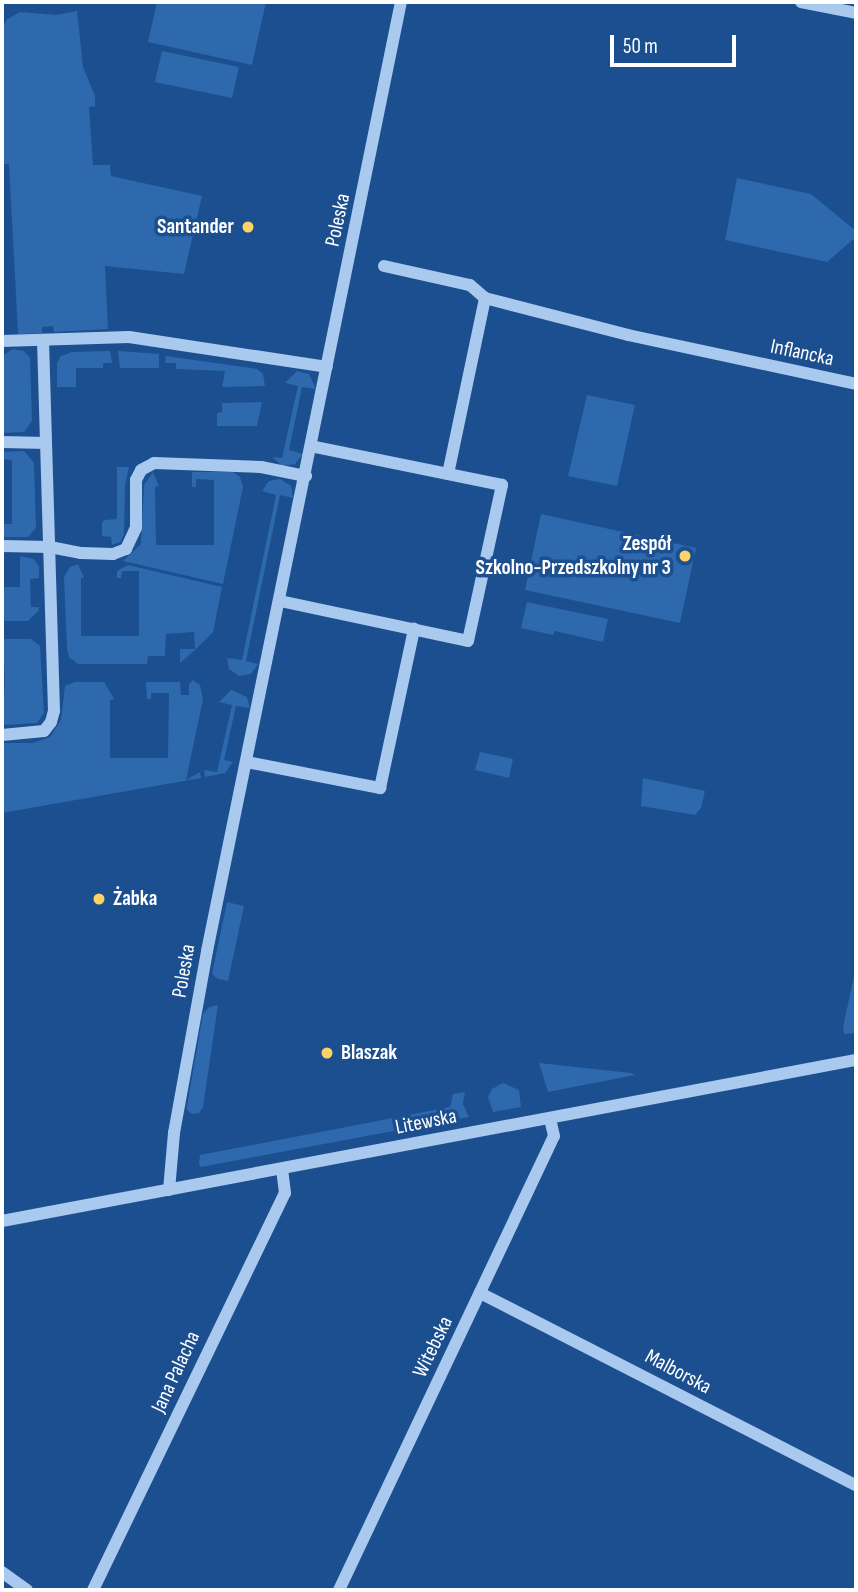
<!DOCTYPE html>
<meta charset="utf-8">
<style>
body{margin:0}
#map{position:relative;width:858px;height:1592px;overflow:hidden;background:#1b4f8f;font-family:"Sofia Sans Condensed",sans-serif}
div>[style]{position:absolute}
.green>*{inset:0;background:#2e69ad}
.minor>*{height:12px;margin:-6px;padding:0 6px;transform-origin:6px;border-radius:6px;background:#a9c9ee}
.dots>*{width:19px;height:19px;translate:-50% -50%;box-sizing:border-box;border:4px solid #1b4f8f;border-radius:50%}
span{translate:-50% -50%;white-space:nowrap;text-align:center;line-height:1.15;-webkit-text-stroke:7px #1b4f8f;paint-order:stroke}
.street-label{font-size:21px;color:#fff}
.poi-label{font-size:21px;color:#fff;font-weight:700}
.right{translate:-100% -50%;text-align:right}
.left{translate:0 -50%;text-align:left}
.frame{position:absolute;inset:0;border:4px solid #fff;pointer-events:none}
.scale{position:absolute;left:610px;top:35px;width:126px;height:32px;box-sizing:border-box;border:4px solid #fff;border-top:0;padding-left:9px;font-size:21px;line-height:24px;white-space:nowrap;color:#fff;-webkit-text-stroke:5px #1b4f8f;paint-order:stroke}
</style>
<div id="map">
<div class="green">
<div style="clip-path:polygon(157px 2px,266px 2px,252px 65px,148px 42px)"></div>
<div style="clip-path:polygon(77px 11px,83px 67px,95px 96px,95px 106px,89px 107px,93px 165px,110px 165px,111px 176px,202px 196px,184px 274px,105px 266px,108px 329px,54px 332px,53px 326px,42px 327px,42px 333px,18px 334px,9px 164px,2px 164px,2px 31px,6px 20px,20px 12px,56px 15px)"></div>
<div style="clip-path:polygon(162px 51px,239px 67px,232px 98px,155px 82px)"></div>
<div style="clip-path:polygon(737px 178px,811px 194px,856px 231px,856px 237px,827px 262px,725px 240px)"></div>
<div style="clip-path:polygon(13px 349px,24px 351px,30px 358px,32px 421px,24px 432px,2px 433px,2px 356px)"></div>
<div style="clip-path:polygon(110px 351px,112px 363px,103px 363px,103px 368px,76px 368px,76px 387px,57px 387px,57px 363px,61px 356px,72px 352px)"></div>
<div style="clip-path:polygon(118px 351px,159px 354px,159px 368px,120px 368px)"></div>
<div style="clip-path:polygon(166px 356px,257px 369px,263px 374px,265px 386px,222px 387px,225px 371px,176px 369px,176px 363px,165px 363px)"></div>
<div style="clip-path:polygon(297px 371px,309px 374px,316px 389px,302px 387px,289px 450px,303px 454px,295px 464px,282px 466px,272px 457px,282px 458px,298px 386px,285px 383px)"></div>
<div style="clip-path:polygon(587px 395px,635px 405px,617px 486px,568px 476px)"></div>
<div style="clip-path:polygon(262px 402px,257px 426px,217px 426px,217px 413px,222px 412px,222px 403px)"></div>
<div style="clip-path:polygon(24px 451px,34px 463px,36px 528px,28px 537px,2px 537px,2px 524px,12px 524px,12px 460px,2px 459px,2px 452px)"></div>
<div style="clip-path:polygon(117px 467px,129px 467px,125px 485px,124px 535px,120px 542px,112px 545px,111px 537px,102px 536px,102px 523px,104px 520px,117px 519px)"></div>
<div style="clip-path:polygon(153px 472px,159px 486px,155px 487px,156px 545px,214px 545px,214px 480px,196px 479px,196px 487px,192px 487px,192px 472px,233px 472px,240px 477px,243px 487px,223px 584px,123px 561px,141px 544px,144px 485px)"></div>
<div style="clip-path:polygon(280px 479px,291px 486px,293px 498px,280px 495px,246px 661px,258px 664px,251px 674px,239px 676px,229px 669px,227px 658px,242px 660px,276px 495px,262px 491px,269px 481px)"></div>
<div style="clip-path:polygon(541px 514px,696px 548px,680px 623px,525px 590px)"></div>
<div style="clip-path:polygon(20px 556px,34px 559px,39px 567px,39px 578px,30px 579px,31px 607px,39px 607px,39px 610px,28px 621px,2px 621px,2px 587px,20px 587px)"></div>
<div style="clip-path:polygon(78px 564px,84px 578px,81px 578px,81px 636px,139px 636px,139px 571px,122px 571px,121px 578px,117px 578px,117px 571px,128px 565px,222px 587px,213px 632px,196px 649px,180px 663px,180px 649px,195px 649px,194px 632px,166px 634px,165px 656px,148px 656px,147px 664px,78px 664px,69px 657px,67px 649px,64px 577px,70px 567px)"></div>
<div style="clip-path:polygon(527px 602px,608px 619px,603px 642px,555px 631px,553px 635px,521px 628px)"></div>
<div style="clip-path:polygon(2px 639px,31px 639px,40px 646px,44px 713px,37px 723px,2px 725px,5px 679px)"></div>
<div style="clip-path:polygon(193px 680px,200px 685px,203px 699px,186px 780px,200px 772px,201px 778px,2px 813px,2px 743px,33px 743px,50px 737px,61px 720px,65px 686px,75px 682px,104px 682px,114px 699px,110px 700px,110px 758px,168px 758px,169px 693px,151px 693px,151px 699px,147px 699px,146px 682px,180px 682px,181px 695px,189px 695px,189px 684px)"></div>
<div style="clip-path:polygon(231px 690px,247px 697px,250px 708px,236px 706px,224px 760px,233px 762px,225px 773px,205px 777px,204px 770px,217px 772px,232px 705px,219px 702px)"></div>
<div style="clip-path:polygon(480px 752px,513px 759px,509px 778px,475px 770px)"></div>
<div style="clip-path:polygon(643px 778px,705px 791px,701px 808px,695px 815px,641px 806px)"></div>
<div style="clip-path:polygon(227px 902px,244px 906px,228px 981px,218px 979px,212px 974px)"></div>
<div style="clip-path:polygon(856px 967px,856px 1033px,844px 1034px,843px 1027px)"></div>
<div style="clip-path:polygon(218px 1005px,203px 1107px,199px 1113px,192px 1114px,187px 1110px,187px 1106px,203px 1014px,209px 1007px)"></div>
<div style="clip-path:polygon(539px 1063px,631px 1073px,635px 1075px,548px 1092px)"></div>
<div style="clip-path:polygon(503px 1083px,519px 1090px,521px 1107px,493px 1112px,488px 1097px,492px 1089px)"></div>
<div style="clip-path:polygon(465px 1092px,463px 1104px,469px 1117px,201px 1167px,199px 1164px,200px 1155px,450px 1107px,453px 1094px)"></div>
</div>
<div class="minor">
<div style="left:801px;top:2px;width:56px;rotate:11.3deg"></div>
<div style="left:384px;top:266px;width:88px;rotate:12.5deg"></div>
<div style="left:470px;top:285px;width:20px;rotate:41deg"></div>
<div style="left:485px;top:298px;width:148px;rotate:14.5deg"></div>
<div style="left:628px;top:335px;width:233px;rotate:12.1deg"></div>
<div style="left:2px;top:341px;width:127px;rotate:-1.8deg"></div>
<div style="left:129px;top:337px;width:200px;rotate:8.6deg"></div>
<div style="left:2px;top:442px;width:44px;rotate:1.3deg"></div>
<div style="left:448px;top:474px;width:180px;rotate:-78.1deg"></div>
<div style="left:2px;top:546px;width:48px;rotate:1.2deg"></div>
<div style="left:50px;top:547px;width:32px;rotate:11deg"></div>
<div style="left:81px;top:553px;width:32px;rotate:2deg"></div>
<div style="left:113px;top:554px;width:14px;rotate:-21deg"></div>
<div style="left:126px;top:549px;width:23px;rotate:-65deg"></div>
<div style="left:136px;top:528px;width:48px;rotate:-90deg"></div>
<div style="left:136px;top:480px;width:11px;rotate:-63deg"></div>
<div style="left:141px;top:470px;width:15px;rotate:-28deg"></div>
<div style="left:154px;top:463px;width:107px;rotate:2.1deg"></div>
<div style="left:261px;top:467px;width:46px;rotate:11.3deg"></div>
<div style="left:280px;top:601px;width:192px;rotate:12deg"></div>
<div style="left:468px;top:641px;width:160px;rotate:-77.7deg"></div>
<div style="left:502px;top:485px;width:195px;rotate:-168.5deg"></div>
<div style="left:2px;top:735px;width:42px;rotate:-5.4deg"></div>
<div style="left:44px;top:731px;width:11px;rotate:-52deg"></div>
<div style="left:51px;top:722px;width:11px;rotate:-75deg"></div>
<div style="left:54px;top:711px;width:371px;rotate:-91.7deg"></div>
<div style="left:247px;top:762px;width:136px;rotate:11.1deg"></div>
<div style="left:380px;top:788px;width:163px;rotate:-77.9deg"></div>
<div style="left:169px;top:1190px;width:57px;rotate:-85deg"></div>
<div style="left:174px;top:1133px;width:185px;rotate:-79.7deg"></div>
<div style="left:207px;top:951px;width:969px;rotate:-78.45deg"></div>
<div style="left:2px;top:1221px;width:869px;rotate:-10.68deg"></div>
<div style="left:480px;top:1293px;width:422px;rotate:27.1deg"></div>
<div style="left:2px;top:1572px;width:31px;rotate:36deg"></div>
<div style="left:93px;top:1590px;width:441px;rotate:-64.2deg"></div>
<div style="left:285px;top:1193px;width:24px;rotate:-97deg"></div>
<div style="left:339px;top:1590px;width:502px;rotate:-64.66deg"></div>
<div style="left:554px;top:1136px;width:17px;rotate:-103deg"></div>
</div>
<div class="dots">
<div style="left:248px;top:227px;background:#ffd166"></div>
<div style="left:685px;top:556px;background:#ffd166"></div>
<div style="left:99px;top:899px;background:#ffd166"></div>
<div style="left:327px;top:1053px;background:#ffd166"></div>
</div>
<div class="street-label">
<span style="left:338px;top:220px;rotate:-78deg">Poleska</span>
<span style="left:802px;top:353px;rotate:12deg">Inflancka</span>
<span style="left:184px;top:971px;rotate:-80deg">Poleska</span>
<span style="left:426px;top:1122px;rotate:-11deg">Litewska</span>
<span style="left:433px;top:1347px;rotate:-64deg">Witebska</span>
<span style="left:176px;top:1372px;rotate:-65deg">Jana Palacha</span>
<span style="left:678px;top:1372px;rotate:28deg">Malborska</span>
</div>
<div class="poi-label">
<span class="right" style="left:234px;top:227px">Santander</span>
<span class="right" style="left:671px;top:556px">Zespół<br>Szkolno-Przedszkolny nr 3</span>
<span class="left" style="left:113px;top:899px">Żabka</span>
<span class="left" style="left:341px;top:1053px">Blaszak</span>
</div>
<div class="frame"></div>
<div class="scale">50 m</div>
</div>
